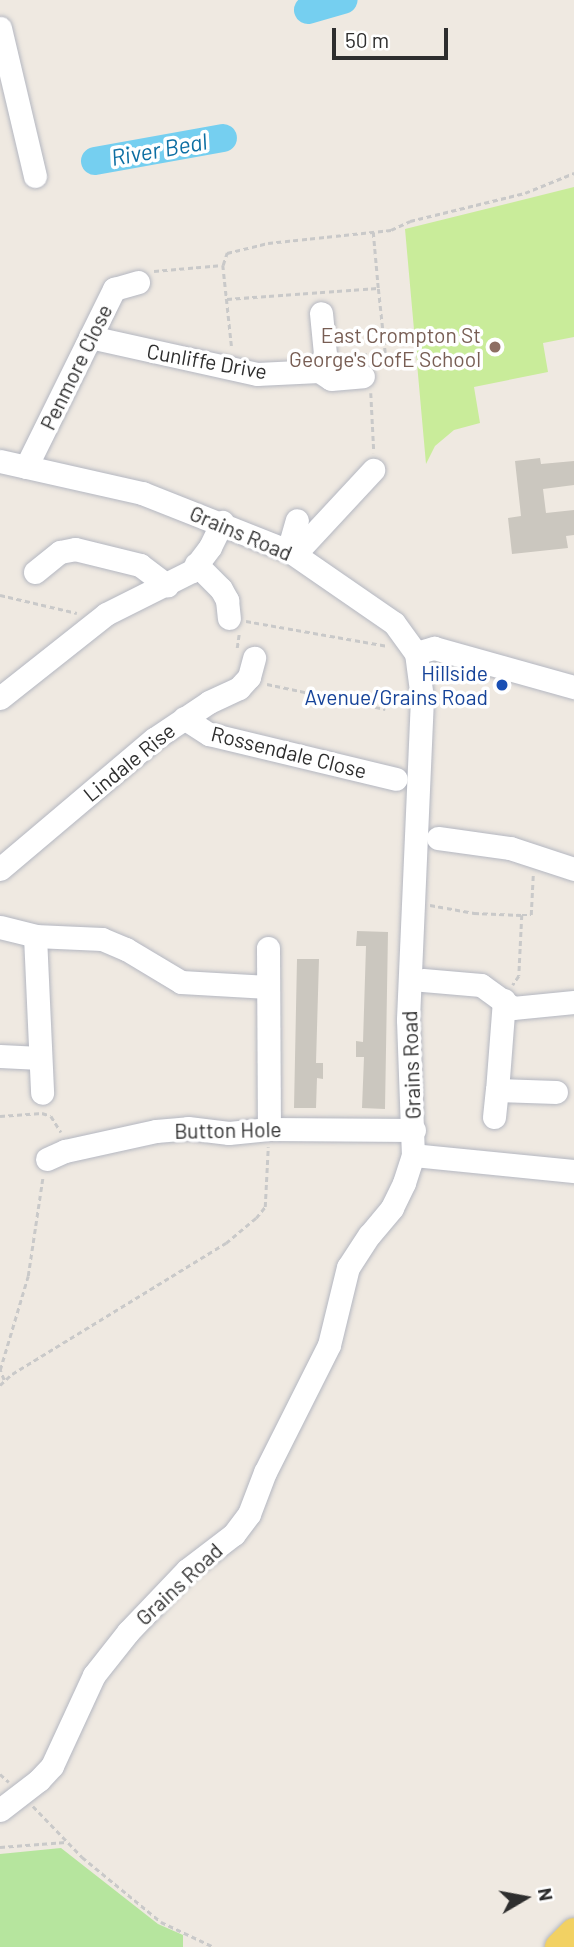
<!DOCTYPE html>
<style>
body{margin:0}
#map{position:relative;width:574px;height:1947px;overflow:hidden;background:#efe9e1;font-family:Barlow,sans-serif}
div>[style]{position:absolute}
.green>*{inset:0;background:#b6e59e}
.pitch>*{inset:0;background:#c9ec9a}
.river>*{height:28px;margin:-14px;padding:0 14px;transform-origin:14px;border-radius:14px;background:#75cff0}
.building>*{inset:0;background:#cbc7bf}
.path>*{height:2.5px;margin-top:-1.25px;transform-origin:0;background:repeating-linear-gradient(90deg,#c9c9c9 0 5px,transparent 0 8.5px)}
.roads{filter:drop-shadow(0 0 2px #b4b7c1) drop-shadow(0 0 2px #b4b7c1)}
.minor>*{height:23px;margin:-11.5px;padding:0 11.5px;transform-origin:11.5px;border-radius:11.5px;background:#fff}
.major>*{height:28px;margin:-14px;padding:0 14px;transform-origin:14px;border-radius:14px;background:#f2d163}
.dots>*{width:19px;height:19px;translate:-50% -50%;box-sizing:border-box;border:4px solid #fff;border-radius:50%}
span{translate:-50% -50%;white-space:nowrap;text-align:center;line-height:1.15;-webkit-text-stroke:7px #fff;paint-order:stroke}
.education-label{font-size:21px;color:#785e54}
.right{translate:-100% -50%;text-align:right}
.street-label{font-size:21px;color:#2e2e2e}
.transit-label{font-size:21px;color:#164399}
.water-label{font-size:23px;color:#0d6fa3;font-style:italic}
.north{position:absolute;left:490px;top:1863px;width:70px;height:70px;-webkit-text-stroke:5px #fff;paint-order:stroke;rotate:80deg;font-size:19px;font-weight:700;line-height:28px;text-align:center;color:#2e2e2e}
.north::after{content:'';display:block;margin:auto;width:24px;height:32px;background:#2e2e2e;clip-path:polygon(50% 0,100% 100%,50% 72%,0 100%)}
.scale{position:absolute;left:332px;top:28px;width:116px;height:32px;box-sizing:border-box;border:4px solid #2e2e2e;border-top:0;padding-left:9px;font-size:21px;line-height:24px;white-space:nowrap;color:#2e2e2e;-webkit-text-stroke:5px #fff;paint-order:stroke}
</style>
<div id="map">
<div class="green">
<div style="clip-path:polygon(61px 1848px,158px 1924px,183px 1935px,183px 1947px,0 1947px,0 1854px)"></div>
</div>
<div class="pitch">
<div style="clip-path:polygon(574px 187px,574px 337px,543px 343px,548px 372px,474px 387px,480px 423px,454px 430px,435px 446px,426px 464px,405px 229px)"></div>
</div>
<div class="river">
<div style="left:308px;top:10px;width:37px;rotate:-16deg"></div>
<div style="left:95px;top:161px;width:130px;rotate:-10.2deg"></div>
</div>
<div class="building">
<div style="clip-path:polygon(540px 458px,541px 464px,574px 461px,574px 485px,543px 489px,546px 513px,574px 510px,574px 535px,566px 536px,568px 548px,512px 554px,508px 518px,521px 516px,515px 461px)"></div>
<div style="clip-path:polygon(357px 931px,388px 932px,385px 1109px,362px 1108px,364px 1057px,356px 1057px,356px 1041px,363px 1042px,366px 946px,356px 946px)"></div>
<div style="clip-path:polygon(297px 959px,319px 959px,316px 1063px,323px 1063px,323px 1079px,317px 1078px,316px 1108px,294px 1108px)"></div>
</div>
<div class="path">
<div style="left:223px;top:265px;width:84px;rotate:83.9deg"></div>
<div style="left:154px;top:271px;width:69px;rotate:-5deg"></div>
<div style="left:223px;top:265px;width:13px;rotate:-72deg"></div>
<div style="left:227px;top:253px;width:42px;rotate:-13.7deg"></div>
<div style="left:268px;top:243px;width:124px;rotate:-6deg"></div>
<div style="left:391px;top:230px;width:21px;rotate:-25deg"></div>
<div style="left:410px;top:221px;width:118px;rotate:-13.7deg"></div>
<div style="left:525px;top:193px;width:53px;rotate:-22.2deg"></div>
<div style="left:227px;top:299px;width:151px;rotate:-4.2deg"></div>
<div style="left:378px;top:288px;width:56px;rotate:-95.1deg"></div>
<div style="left:345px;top:356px;width:40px;rotate:-4.3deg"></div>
<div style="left:385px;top:353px;width:65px;rotate:-96.1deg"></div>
<div style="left:371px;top:393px;width:60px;rotate:87.1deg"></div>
<div style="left:0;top:595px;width:79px;rotate:13.2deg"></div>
<div style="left:246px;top:621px;width:144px;rotate:10deg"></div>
<div style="left:237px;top:648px;width:14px;rotate:-82deg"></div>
<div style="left:267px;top:684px;width:121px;rotate:12deg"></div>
<div style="left:430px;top:905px;width:45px;rotate:10.3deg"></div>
<div style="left:474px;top:913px;width:48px;rotate:2.4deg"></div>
<div style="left:522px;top:915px;width:61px;rotate:92.8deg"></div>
<div style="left:519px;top:976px;width:11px;rotate:124deg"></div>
<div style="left:522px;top:915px;width:9px"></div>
<div style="left:531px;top:915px;width:40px;rotate:-87.1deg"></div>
<div style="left:0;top:1116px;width:42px;rotate:-4.1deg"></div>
<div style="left:42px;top:1113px;width:9px;rotate:18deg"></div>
<div style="left:51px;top:1116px;width:19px;rotate:58deg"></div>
<div style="left:4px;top:1380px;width:11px;rotate:-112deg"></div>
<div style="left:0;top:1370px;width:98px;rotate:-73.4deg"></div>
<div style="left:28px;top:1276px;width:101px;rotate:-81.5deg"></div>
<div style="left:0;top:1385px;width:16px;rotate:-43deg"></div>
<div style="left:12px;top:1374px;width:251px;rotate:-31.5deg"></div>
<div style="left:226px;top:1243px;width:39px;rotate:-40deg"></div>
<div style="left:256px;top:1218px;width:14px;rotate:-51deg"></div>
<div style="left:265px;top:1207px;width:60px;rotate:-87.1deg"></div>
<div style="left:0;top:1774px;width:12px;rotate:42deg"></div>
<div style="left:33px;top:1806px;width:71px;rotate:46.1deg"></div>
<div style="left:82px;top:1857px;width:102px;rotate:39.4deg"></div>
<div style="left:161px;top:1922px;width:59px;rotate:25.3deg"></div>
<div style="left:0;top:1847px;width:66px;rotate:-4.3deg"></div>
</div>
<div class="roads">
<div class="minor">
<div style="left:0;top:28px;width:152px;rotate:76.7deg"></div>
<div style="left:90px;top:337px;width:171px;rotate:12.5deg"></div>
<div style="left:257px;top:374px;width:62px;rotate:-2.8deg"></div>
<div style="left:319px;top:371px;width:14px;rotate:34deg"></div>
<div style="left:331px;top:379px;width:32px;rotate:-5deg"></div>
<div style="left:319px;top:371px;width:18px;rotate:-71deg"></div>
<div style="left:325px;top:354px;width:41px;rotate:-95.6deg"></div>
<div style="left:0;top:461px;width:146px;rotate:12.7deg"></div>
<div style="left:142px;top:493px;width:160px;rotate:21.6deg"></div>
<div style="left:291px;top:552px;width:125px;rotate:34.6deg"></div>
<div style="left:394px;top:623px;width:37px;rotate:54deg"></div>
<div style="left:416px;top:653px;width:45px;rotate:82.4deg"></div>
<div style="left:422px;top:698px;width:322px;rotate:92.5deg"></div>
<div style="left:408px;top:1020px;width:135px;rotate:87.9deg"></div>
<div style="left:413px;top:1155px;width:29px;rotate:108deg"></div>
<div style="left:404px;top:1183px;width:28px;rotate:116deg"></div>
<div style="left:392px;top:1208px;width:35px;rotate:130deg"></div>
<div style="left:369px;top:1235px;width:38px;rotate:123deg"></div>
<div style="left:348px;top:1267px;width:80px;rotate:103.7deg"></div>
<div style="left:329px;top:1345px;width:142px;rotate:116.7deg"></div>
<div style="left:265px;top:1472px;width:45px;rotate:110.9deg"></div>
<div style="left:249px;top:1514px;width:25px;rotate:127deg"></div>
<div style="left:234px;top:1534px;width:59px;rotate:142.5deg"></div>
<div style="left:187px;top:1570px;width:86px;rotate:133.6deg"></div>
<div style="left:128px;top:1632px;width:55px;rotate:128.3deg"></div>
<div style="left:94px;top:1675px;width:100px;rotate:114.8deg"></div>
<div style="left:52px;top:1766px;width:19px;rotate:133deg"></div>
<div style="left:39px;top:1780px;width:49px;rotate:142.4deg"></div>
<div style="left:26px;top:467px;width:199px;rotate:-63.7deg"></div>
<div style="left:114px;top:289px;width:25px;rotate:-16deg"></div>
<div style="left:288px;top:551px;width:32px;rotate:-74deg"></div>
<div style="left:295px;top:554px;width:115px;rotate:-47.1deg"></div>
<div style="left:196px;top:564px;width:35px;rotate:45deg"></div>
<div style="left:221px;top:589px;width:13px;rotate:61deg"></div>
<div style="left:227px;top:600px;width:18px;rotate:84deg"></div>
<div style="left:35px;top:572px;width:32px;rotate:-39deg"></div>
<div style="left:60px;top:552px;width:15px;rotate:-11deg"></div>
<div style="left:75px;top:549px;width:67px;rotate:13.8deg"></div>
<div style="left:140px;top:565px;width:34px;rotate:37deg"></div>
<div style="left:416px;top:653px;width:19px;rotate:-16deg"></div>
<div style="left:434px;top:648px;width:145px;rotate:15.6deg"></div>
<div style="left:0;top:698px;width:135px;rotate:-38.4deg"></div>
<div style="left:106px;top:614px;width:96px;rotate:-26.6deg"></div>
<div style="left:192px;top:571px;width:30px;rotate:-53deg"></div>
<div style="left:210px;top:547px;width:28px;rotate:-64deg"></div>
<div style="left:184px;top:718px;width:30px;rotate:33deg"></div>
<div style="left:209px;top:734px;width:192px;rotate:13.5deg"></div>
<div style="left:438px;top:838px;width:73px;rotate:7.9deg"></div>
<div style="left:510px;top:848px;width:67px;rotate:18.2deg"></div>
<div style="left:0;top:869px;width:202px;rotate:-40.2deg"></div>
<div style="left:154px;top:739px;width:66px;rotate:-33.9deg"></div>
<div style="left:209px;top:702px;width:33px;rotate:-25deg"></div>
<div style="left:239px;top:688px;width:15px;rotate:-48deg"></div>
<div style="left:249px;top:677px;width:20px;rotate:-75deg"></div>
<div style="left:0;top:927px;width:36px;rotate:14deg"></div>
<div style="left:35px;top:936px;width:67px;rotate:2.6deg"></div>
<div style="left:102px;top:939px;width:26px;rotate:23deg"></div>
<div style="left:126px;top:949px;width:64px;rotate:31deg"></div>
<div style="left:181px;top:982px;width:87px;rotate:3.3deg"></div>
<div style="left:35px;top:936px;width:157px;rotate:87.4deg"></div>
<div style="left:268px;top:948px;width:181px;rotate:89.7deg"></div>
<div style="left:423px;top:980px;width:58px;rotate:4.9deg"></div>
<div style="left:481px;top:985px;width:39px;rotate:36deg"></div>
<div style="left:513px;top:1008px;width:61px;rotate:-5.6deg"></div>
<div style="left:504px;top:1000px;width:90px;rotate:94.4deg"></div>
<div style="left:497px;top:1090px;width:59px;rotate:1.9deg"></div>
<div style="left:0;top:1056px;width:40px;rotate:2.9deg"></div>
<div style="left:494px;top:1117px;width:27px;rotate:-84deg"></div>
<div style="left:413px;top:1155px;width:162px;rotate:5.7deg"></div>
<div style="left:47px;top:1159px;width:20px;rotate:-24deg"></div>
<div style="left:65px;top:1151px;width:93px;rotate:-12.4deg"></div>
<div style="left:156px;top:1131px;width:32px;rotate:-5deg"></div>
<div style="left:188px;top:1128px;width:41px;rotate:7deg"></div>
<div style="left:229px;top:1133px;width:40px;rotate:-5.7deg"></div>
<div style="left:269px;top:1129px;width:145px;rotate:0.4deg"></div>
</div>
<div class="major">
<div style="left:559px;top:1947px;width:21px;rotate:-45deg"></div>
</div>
</div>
<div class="dots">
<div style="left:495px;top:347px;background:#8d6e63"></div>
<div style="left:502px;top:685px;background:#1a4fb4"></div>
</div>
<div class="education-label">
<span class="right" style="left:481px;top:347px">East Crompton St<br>George's CofE School</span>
</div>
<div class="street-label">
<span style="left:207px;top:361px;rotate:10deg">Cunliffe Drive</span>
<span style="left:76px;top:367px;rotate:-64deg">Penmore Close</span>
<span style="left:241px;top:533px;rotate:23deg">Grains Road</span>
<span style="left:289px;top:752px;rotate:14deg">Rossendale Close</span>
<span style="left:129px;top:762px;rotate:-39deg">Lindale Rise</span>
<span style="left:411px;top:1065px;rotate:-92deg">Grains Road</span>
<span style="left:228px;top:1130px;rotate:-1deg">Button Hole</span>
<span style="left:179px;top:1584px;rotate:-43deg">Grains Road</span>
</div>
<div class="transit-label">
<span class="right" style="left:488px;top:685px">Hillside<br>Avenue/Grains Road</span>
</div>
<div class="water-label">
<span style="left:159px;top:149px;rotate:-10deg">River Beal</span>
</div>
<div class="north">N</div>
<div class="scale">50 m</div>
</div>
